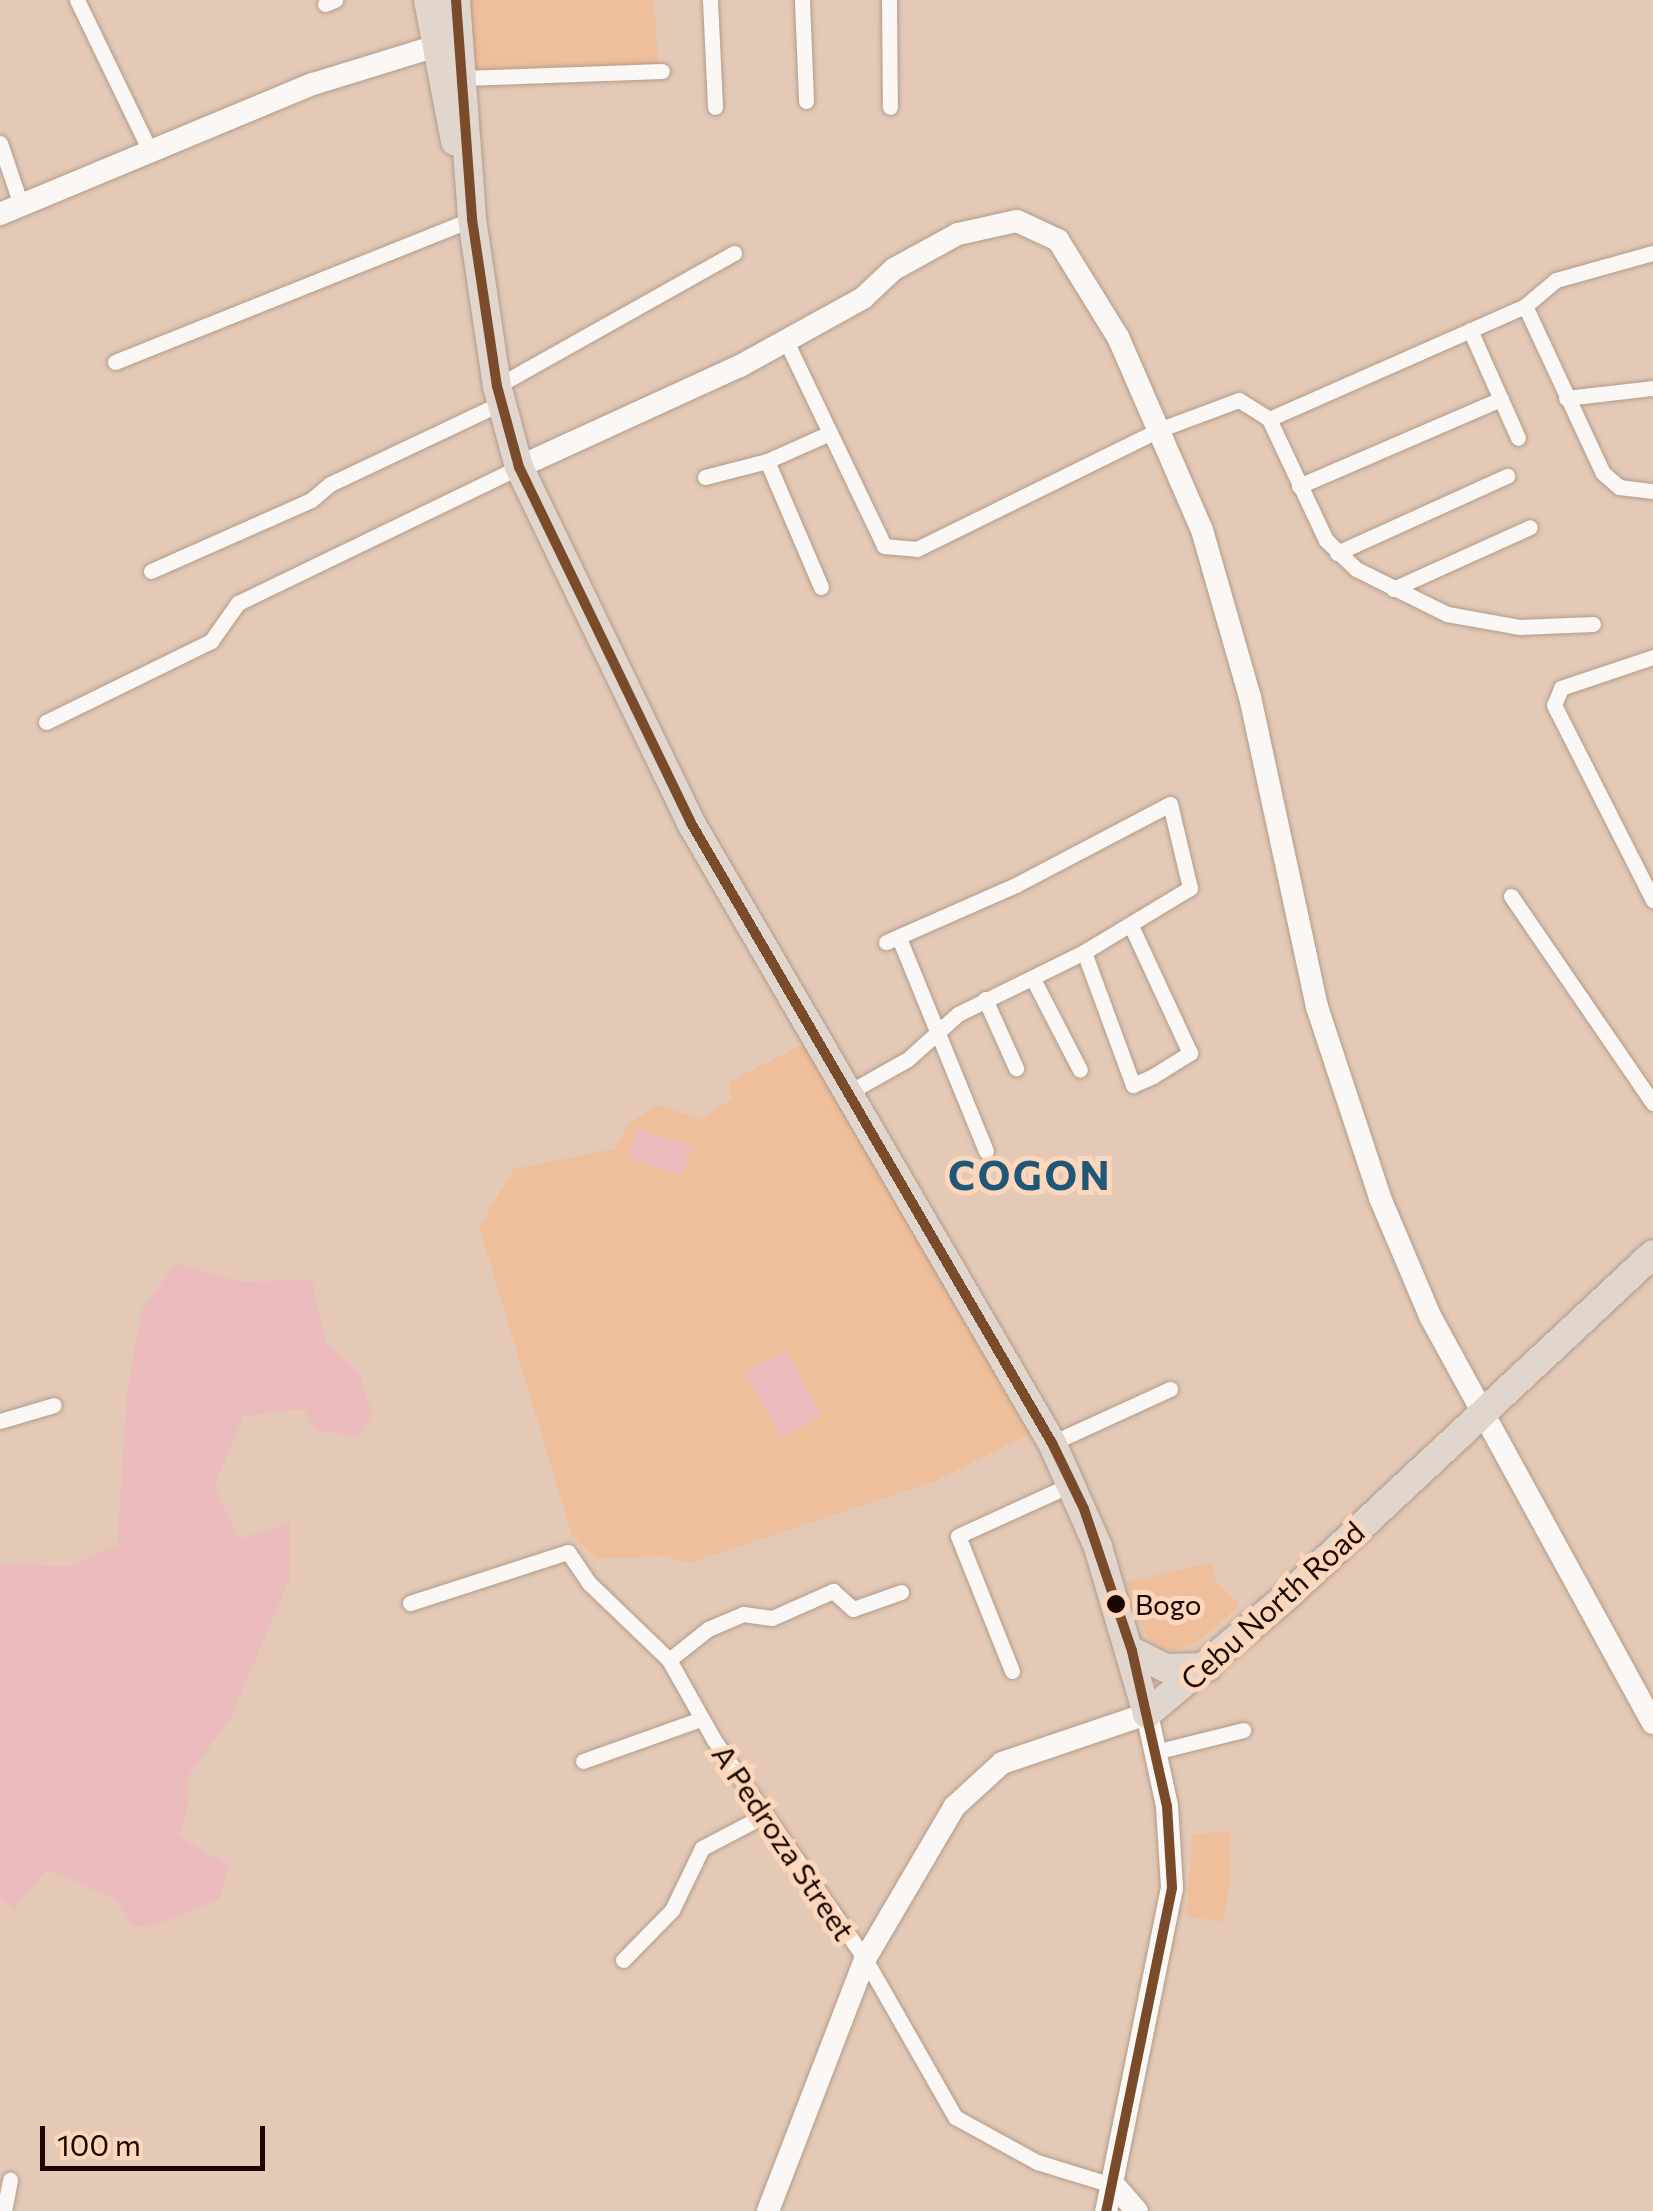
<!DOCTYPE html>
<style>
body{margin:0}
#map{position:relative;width:1653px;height:2211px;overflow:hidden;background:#e3c9b6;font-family:Commissioner,sans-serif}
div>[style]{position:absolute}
.built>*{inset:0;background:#efbe9a}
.green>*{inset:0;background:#ebbbbe}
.roads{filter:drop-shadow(0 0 2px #b29b8a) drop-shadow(0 0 2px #b29b8a)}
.street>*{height:15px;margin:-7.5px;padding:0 7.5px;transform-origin:7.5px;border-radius:7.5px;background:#fbf7f4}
.secondary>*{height:22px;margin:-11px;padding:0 11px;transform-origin:11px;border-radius:11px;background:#fbf7f4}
.highway>*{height:28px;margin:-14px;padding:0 14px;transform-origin:14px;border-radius:14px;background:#e0d6ce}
.bus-1>*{height:10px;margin:-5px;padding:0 5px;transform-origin:5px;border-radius:5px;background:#7a4b2a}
.dots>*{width:28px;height:28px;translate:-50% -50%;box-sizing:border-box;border:5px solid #fcd7bb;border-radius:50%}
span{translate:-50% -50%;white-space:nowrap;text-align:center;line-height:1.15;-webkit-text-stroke:10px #fcd7bb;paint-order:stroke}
.bus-label{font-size:28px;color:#1b0700}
.left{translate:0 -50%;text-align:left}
.street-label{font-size:30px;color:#1b0700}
.district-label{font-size:40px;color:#1e5778;font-weight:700;letter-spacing:2.5px}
.scale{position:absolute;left:40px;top:2126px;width:225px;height:45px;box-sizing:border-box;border:5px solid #1b0700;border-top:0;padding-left:12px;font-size:30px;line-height:35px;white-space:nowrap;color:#1b0700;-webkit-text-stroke:8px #fcd7bb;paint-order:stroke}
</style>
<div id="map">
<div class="built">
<div style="clip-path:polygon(461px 0,654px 0,658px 64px,469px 72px)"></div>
<div style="clip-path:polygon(806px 1043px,1029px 1434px,935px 1481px,689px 1563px,665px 1556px,597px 1559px,572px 1535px,479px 1227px,514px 1169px,615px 1149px,630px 1122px,659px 1105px,700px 1120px,731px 1099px,729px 1082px)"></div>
<div style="clip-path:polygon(1212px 1562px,1215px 1580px,1240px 1605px,1197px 1643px,1172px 1651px,1156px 1645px,1146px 1636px,1127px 1582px)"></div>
<div style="clip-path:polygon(1230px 1831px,1231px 1881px,1222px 1922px,1186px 1916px,1193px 1835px)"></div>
</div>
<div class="green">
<div style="clip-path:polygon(637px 1129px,692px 1146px,683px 1175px,628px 1158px)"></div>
<div style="clip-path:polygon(176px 1264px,244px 1282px,312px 1280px,326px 1343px,360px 1374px,372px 1415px,358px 1438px,315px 1429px,303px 1409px,244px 1416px,214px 1486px,239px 1539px,290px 1523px,290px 1578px,231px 1717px,187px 1778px,188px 1806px,182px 1831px,175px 1834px,229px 1865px,220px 1899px,152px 1927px,132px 1926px,117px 1900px,47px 1869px,14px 1909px,0 1898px,0 1565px,69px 1566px,117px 1545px,127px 1393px,142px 1310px)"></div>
<div style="clip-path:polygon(786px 1350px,822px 1416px,781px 1438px,745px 1372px)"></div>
</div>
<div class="roads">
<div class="street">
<div style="left:77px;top:0;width:170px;rotate:64.2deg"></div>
<div style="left:710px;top:0;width:107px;rotate:87.3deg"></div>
<div style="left:802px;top:0;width:101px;rotate:87.7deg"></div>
<div style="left:889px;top:0;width:107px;rotate:89.5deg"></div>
<div style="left:325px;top:4px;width:11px;rotate:-22deg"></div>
<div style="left:464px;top:78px;width:198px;rotate:-2deg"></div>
<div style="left:0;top:143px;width:65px;rotate:71.3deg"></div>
<div style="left:1525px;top:306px;width:184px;rotate:65deg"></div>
<div style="left:1603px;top:473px;width:21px;rotate:41deg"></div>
<div style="left:1619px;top:487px;width:34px;rotate:7deg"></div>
<div style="left:1470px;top:330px;width:118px;rotate:66deg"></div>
<div style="left:786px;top:341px;width:227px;rotate:64.4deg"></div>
<div style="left:884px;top:546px;width:33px;rotate:5deg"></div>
<div style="left:917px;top:549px;width:272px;rotate:-26.2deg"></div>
<div style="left:1161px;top:429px;width:83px;rotate:-20.4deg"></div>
<div style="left:1239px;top:400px;width:36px;rotate:32deg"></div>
<div style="left:1269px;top:419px;width:134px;rotate:64.8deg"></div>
<div style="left:1326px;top:540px;width:42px;rotate:44deg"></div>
<div style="left:1356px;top:569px;width:102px;rotate:26.3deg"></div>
<div style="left:1447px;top:614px;width:73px;rotate:10.2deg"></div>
<div style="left:1519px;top:627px;width:74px;rotate:-2.3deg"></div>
<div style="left:115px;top:362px;width:385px;rotate:-21.8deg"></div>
<div style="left:497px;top:386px;width:272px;rotate:-29.3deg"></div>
<div style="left:1566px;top:398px;width:88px;rotate:-6.6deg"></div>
<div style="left:1269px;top:419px;width:280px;rotate:-23.8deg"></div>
<div style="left:1525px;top:306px;width:40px;rotate:-40deg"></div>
<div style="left:1556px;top:280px;width:101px;rotate:-15.6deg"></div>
<div style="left:767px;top:461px;width:137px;rotate:66.8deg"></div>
<div style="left:705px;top:477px;width:64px;rotate:-14.5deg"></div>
<div style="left:767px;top:461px;width:69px;rotate:-24deg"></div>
<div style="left:1299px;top:486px;width:220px;rotate:-23.3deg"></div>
<div style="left:1337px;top:553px;width:187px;rotate:-24.4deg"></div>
<div style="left:151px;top:571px;width:175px;rotate:-23.9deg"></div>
<div style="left:311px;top:500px;width:25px;rotate:-40deg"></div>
<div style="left:330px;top:484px;width:189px;rotate:-25.3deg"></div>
<div style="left:1393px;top:589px;width:150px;rotate:-24.3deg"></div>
<div style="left:1653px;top:657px;width:97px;rotate:161.4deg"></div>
<div style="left:1561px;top:688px;width:18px;rotate:112deg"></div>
<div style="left:1554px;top:705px;width:219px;rotate:63.1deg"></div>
<div style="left:46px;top:722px;width:184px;rotate:-26.1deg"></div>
<div style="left:211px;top:641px;width:47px;rotate:-54.6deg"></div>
<div style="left:238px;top:603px;width:312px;rotate:-25.8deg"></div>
<div style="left:1511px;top:896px;width:251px;rotate:55.6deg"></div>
<div style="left:899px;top:938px;width:230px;rotate:67.8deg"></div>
<div style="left:1084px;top:952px;width:142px;rotate:69.8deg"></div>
<div style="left:1133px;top:1085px;width:22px;rotate:-24deg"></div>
<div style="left:1153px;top:1076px;width:44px;rotate:-31.9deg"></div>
<div style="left:1190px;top:1053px;width:142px;rotate:-114.9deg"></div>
<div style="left:1033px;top:979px;width:102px;rotate:62.7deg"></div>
<div style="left:985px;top:999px;width:76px;rotate:65.8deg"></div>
<div style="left:846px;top:1094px;width:71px;rotate:-29.4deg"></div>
<div style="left:908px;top:1059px;width:67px;rotate:-42deg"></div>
<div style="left:958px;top:1014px;width:140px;rotate:-26.2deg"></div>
<div style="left:1084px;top:952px;width:124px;rotate:-31.1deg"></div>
<div style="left:1190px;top:888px;width:86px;rotate:-103.4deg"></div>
<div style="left:1170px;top:804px;width:174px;rotate:152.3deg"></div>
<div style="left:1016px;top:885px;width:142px;rotate:156.3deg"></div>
<div style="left:0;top:1421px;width:56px;rotate:-16.5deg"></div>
<div style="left:1052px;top:1443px;width:130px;rotate:-24.6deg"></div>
<div style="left:410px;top:1603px;width:166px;rotate:-17.9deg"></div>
<div style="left:568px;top:1552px;width:37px;rotate:56deg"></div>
<div style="left:589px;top:1583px;width:111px;rotate:43.9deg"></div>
<div style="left:669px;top:1660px;width:92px;rotate:60.6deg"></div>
<div style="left:714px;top:1740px;width:266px;rotate:55.4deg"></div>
<div style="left:865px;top:1959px;width:182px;rotate:60.3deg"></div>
<div style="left:955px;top:2117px;width:94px;rotate:28.8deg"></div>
<div style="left:1037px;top:2162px;width:82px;rotate:17.1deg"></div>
<div style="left:669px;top:1660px;width:50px;rotate:-38.5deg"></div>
<div style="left:708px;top:1629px;width:38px;rotate:-23deg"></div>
<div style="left:743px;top:1614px;width:29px;rotate:8deg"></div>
<div style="left:772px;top:1618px;width:67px;rotate:-23.9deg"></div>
<div style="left:833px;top:1591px;width:27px;rotate:42deg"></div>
<div style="left:853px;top:1609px;width:51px;rotate:-19.5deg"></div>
<div style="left:1012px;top:1671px;width:145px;rotate:-111.8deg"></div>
<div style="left:958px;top:1536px;width:125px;rotate:-24.5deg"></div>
<div style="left:1155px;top:1752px;width:91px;rotate:-14deg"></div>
<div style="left:583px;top:1761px;width:125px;rotate:-19.6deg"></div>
<div style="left:623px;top:1960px;width:70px;rotate:-45.6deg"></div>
<div style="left:672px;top:1910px;width:69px;rotate:-64.2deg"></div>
<div style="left:702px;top:1848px;width:71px;rotate:-27.6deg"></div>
<div style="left:4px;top:2211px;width:32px;rotate:-79deg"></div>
</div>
<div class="secondary">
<div style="left:0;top:214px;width:339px;rotate:-22.6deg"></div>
<div style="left:313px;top:84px;width:146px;rotate:-17.1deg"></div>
<div style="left:519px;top:467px;width:243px;rotate:-24.6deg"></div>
<div style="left:740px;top:366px;width:141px;rotate:-28.9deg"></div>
<div style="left:863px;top:298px;width:42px;rotate:-43.1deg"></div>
<div style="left:894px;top:269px;width:73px;rotate:-28.7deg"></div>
<div style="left:958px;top:234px;width:60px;rotate:-12.4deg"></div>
<div style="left:1017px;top:221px;width:45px;rotate:24.9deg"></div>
<div style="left:1058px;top:240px;width:114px;rotate:58.3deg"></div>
<div style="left:1118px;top:337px;width:210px;rotate:66.5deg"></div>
<div style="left:1202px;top:530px;width:174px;rotate:74deg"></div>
<div style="left:1250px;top:697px;width:317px;rotate:77.8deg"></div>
<div style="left:1317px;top:1007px;width:201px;rotate:71.7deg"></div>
<div style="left:1380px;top:1198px;width:128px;rotate:67deg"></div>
<div style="left:1430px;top:1316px;width:464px;rotate:61.3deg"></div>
<div style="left:1115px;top:2186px;width:33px;rotate:49deg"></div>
<div style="left:768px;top:2211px;width:270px;rotate:-68.9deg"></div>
<div style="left:865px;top:1959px;width:176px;rotate:-59.6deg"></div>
<div style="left:954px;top:1807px;width:65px;rotate:-42.5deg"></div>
<div style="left:1002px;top:1763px;width:153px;rotate:-18.7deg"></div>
<div style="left:1147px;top:1714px;width:94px;rotate:77.7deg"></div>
<div style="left:1167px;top:1806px;width:82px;rotate:86.5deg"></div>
<div style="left:1172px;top:1888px;width:330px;rotate:101.5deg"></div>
</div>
<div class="highway">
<div style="left:428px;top:0;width:144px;rotate:79.2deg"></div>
<div style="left:456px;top:0;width:220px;rotate:85.8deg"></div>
<div style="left:472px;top:219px;width:169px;rotate:81.5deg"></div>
<div style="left:497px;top:386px;width:84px;rotate:74.8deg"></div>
<div style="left:519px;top:467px;width:395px;rotate:64.2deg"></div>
<div style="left:691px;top:823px;width:717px;rotate:59.79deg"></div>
<div style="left:1052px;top:1443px;width:114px;rotate:66.1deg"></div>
<div style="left:1098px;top:1547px;width:174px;rotate:73.6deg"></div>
<div style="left:1147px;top:1714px;width:182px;rotate:-40.1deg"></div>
<div style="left:1286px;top:1597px;width:502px;rotate:-43.06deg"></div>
<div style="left:1132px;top:1651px;width:37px;rotate:27deg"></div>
<div style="left:1165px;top:1668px;width:43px;rotate:-1.3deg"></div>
</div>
</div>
<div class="bus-1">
<div style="left:456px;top:0;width:220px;rotate:85.8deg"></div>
<div style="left:472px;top:219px;width:169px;rotate:81.5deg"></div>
<div style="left:497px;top:386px;width:84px;rotate:74.8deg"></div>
<div style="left:519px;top:467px;width:395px;rotate:64.2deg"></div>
<div style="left:691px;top:823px;width:717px;rotate:59.79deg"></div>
<div style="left:1052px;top:1443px;width:73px;rotate:64.1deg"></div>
<div style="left:1084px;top:1509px;width:150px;rotate:71.3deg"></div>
<div style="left:1132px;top:1651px;width:159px;rotate:77.3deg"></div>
<div style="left:1167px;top:1806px;width:82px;rotate:86.5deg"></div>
<div style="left:1172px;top:1888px;width:330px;rotate:101.5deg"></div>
</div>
<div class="dots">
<div style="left:1116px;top:1604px;background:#1b0700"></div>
</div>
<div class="bus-label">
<span class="left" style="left:1135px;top:1604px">Bogo</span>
</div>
<div class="street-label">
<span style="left:1272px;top:1605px;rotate:-42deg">Cebu North Road</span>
<span style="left:784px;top:1842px;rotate:56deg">A Pedroza Street</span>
</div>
<div class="district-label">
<span style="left:1030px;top:1174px">COGON</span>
</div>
<div class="scale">100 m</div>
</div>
